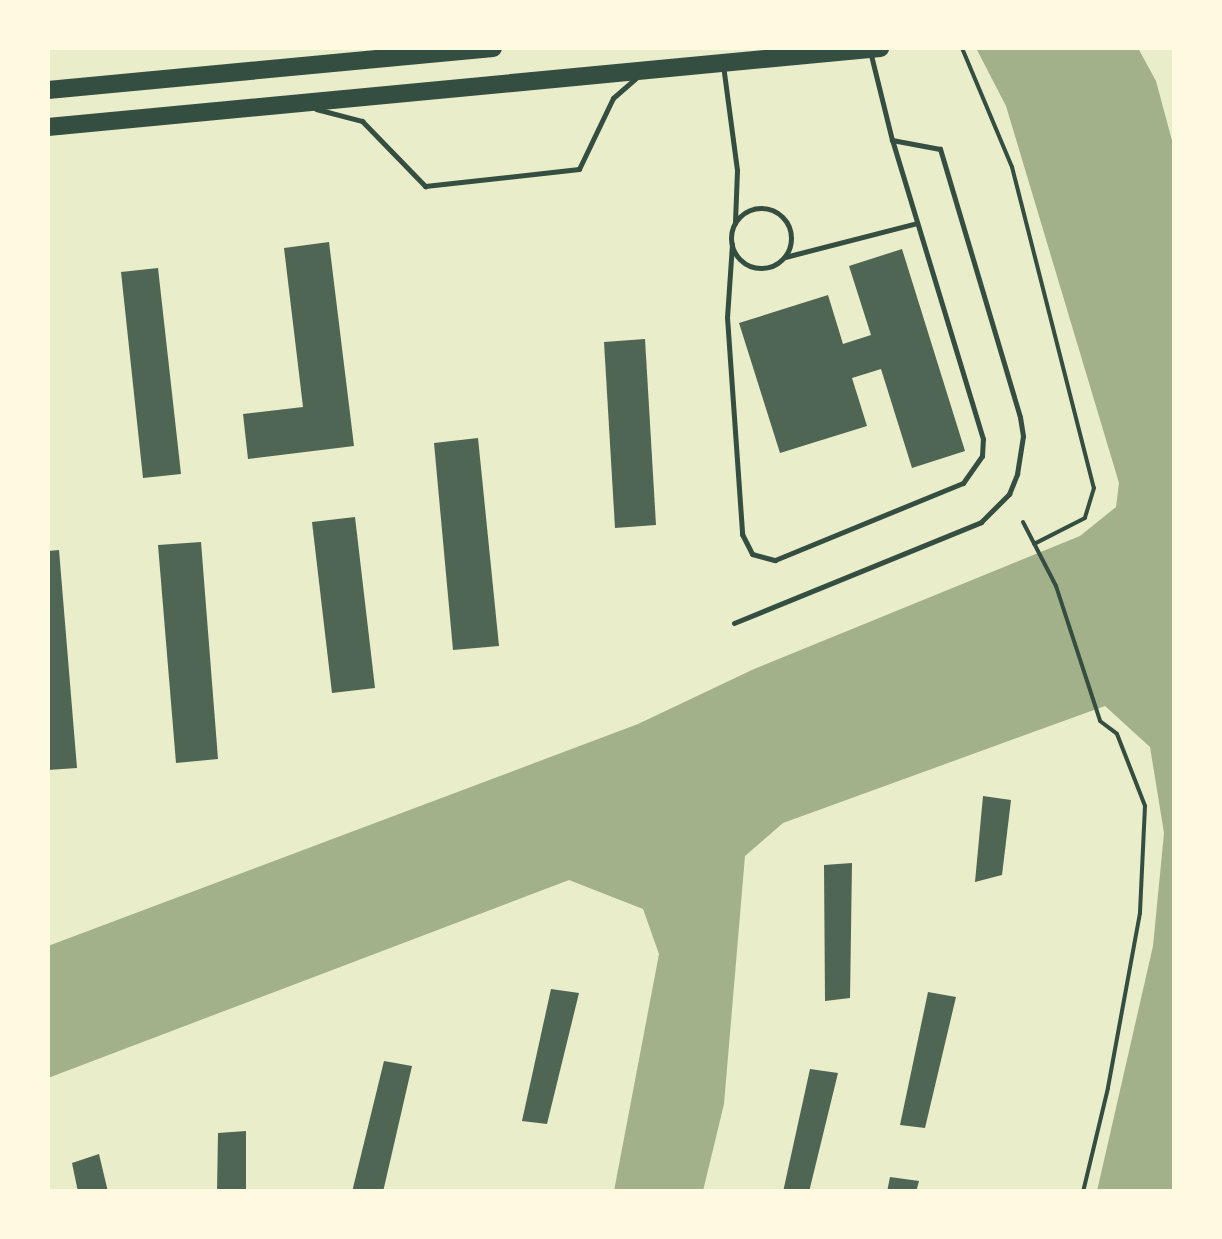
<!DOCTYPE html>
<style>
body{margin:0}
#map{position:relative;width:1222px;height:1239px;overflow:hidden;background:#e9edc9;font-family:"Source Serif 4",serif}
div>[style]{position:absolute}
.water>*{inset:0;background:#a3b18a}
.building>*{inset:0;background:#4f6655}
.path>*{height:4px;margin:-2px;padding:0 2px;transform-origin:2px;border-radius:2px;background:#344e41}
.service>*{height:5px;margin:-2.5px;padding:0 2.5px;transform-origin:2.5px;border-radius:2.5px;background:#344e41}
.service>.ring{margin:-2.5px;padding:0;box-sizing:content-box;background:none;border:5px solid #344e41;border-radius:50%}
.primary>*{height:18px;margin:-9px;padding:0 9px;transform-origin:9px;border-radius:9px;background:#344e41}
span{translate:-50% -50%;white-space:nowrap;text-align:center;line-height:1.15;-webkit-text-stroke:8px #fefae0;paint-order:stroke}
.frame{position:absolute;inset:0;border:50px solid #fefae0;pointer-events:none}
</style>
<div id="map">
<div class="water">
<div style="clip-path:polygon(976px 48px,1138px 48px,1156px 81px,1174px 148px,1174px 1191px,1097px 1191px,1153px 946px,1164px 833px,1150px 747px,1105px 706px,783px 823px,745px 856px,724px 1104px,703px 1191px,614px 1191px,659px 954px,643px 909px,569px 880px,48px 1078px,48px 946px,638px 724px,754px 669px,1080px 536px,1116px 507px,1119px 483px,1006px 106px)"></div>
</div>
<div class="building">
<div style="clip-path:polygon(329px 242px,354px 446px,248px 459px,243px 414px,303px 407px,284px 248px)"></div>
<div style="clip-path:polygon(902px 249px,965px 451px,912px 468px,881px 369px,852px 378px,867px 426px,780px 453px,739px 323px,828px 295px,843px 344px,871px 335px,849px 266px)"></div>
<div style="clip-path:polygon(158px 268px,181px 474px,143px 478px,121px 272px)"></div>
<div style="clip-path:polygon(645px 339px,656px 525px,615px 528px,604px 342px)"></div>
<div style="clip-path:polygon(478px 438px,499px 646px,453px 650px,434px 443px)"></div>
<div style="clip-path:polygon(355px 517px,375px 688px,332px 693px,312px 522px)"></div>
<div style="clip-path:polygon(201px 542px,218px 759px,176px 763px,158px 545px)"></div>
<div style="clip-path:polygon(59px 550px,77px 768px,48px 770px,48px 551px)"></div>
<div style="clip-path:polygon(983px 796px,1011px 800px,1002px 875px,975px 882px)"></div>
<div style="clip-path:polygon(852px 863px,850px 998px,825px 1001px,824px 865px)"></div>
<div style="clip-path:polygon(551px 989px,579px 993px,547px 1124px,522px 1121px)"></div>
<div style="clip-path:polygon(928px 992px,956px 997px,925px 1128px,900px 1125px)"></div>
<div style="clip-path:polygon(384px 1061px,412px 1066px,383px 1192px,352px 1192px)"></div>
<div style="clip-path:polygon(810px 1069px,838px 1073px,809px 1192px,783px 1192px)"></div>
<div style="clip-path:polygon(246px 1131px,246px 1192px,217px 1192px,218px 1133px)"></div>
<div style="clip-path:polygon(99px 1154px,108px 1192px,78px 1192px,72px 1163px)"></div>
<div style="clip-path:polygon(890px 1177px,919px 1181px,916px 1192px,887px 1192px)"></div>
</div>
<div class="path">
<div style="left:962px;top:48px;width:129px;rotate:67.2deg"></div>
<div style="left:1012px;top:167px;width:331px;rotate:75.7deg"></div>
<div style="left:1094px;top:488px;width:31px;rotate:107deg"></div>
<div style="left:1085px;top:518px;width:57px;rotate:153deg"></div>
<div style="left:1023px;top:522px;width:72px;rotate:62.7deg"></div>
<div style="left:1056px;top:586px;width:142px;rotate:71.9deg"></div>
<div style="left:1100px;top:721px;width:21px;rotate:37deg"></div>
<div style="left:1117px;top:734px;width:77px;rotate:68.7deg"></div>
<div style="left:1145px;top:806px;width:107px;rotate:92.7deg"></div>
<div style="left:1140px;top:913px;width:178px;rotate:100.4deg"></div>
<div style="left:1108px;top:1088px;width:107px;rotate:103.5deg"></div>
</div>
<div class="service">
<div style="left:723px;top:65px;width:106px;rotate:82.4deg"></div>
<div style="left:737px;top:170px;width:53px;rotate:92.2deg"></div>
<div style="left:316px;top:109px;width:48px;rotate:14.6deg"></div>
<div style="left:362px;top:121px;width:91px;rotate:45.9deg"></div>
<div style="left:425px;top:186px;width:155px;rotate:-6.3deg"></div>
<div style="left:579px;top:169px;width:79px;rotate:-64.4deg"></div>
<div style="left:613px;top:98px;width:33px;rotate:-41deg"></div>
<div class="ring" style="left:731px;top:208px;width:55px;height:55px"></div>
<div style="left:732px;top:244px;width:73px;rotate:93.9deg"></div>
<div style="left:727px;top:317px;width:218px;rotate:86deg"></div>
<div style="left:742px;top:534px;width:22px;rotate:63deg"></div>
<div style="left:752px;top:554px;width:24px;rotate:15deg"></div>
<div style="left:775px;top:560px;width:203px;rotate:-22.3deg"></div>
<div style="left:963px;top:483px;width:33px;rotate:-55deg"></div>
<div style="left:982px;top:456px;width:17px;rotate:-87deg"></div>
<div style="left:983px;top:439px;width:313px;rotate:-106.9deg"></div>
<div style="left:785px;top:257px;width:136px;rotate:-14.4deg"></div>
<div style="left:734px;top:623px;width:267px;rotate:-22.2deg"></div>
<div style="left:981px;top:522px;width:40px;rotate:-45deg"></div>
<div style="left:1009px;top:494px;width:22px;rotate:-68deg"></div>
<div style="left:1017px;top:474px;width:38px;rotate:-81deg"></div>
<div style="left:1023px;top:436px;width:19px;rotate:-99deg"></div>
<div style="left:1020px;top:417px;width:280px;rotate:-106.6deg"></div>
<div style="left:940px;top:149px;width:49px;rotate:-169.4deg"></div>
<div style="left:892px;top:140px;width:92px;rotate:-103.9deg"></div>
</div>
<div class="primary">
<div style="left:48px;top:90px;width:447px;rotate:-5.4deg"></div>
<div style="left:48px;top:127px;width:836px;rotate:-5.42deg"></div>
</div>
<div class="frame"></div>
</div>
